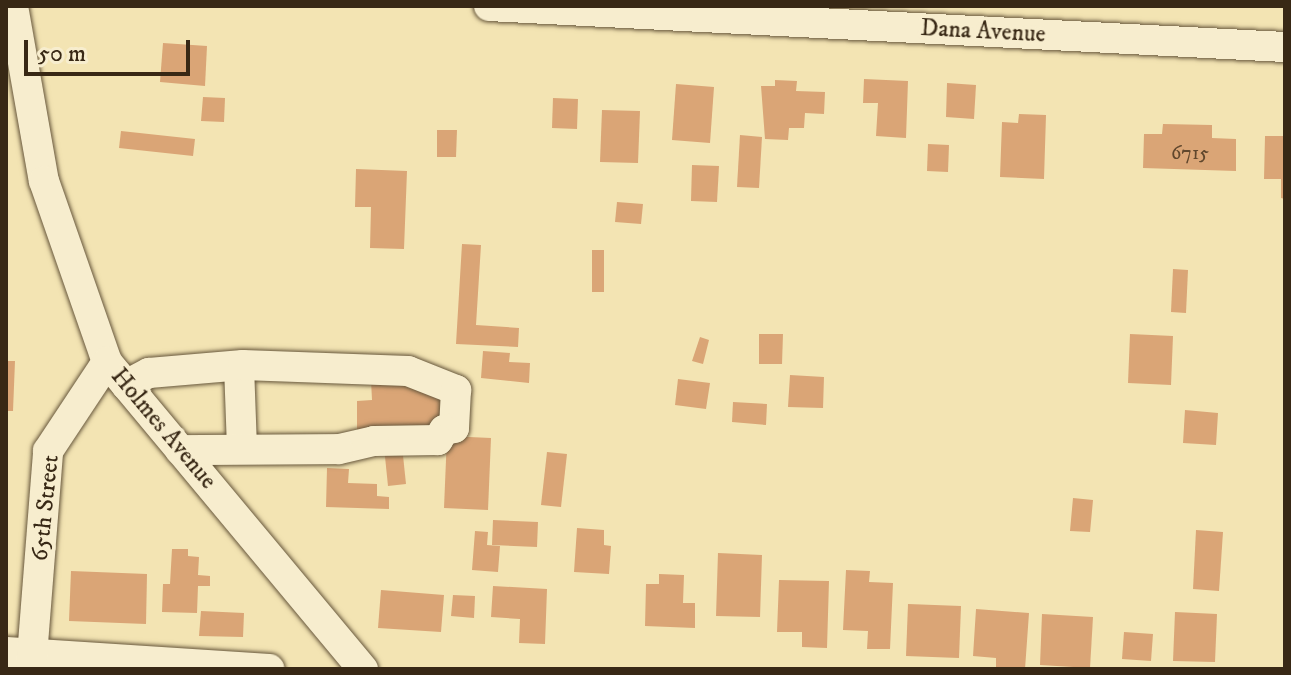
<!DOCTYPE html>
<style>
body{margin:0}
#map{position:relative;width:1291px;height:675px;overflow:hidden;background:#f3e4b3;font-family:"IM FELL DW Pica",serif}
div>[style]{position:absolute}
.building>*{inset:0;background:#daa576}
.roads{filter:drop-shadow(0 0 2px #67573c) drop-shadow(0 0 2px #67573c)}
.minor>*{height:30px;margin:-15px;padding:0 15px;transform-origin:15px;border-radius:15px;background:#f7edce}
span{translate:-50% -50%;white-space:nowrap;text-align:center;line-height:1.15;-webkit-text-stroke:7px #f7edce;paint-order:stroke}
.number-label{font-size:20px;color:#60472d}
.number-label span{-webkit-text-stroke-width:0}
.street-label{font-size:24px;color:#382815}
.frame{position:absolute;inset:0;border:8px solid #382815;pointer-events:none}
.scale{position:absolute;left:24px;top:40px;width:166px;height:36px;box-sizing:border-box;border:4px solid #382815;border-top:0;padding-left:10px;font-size:24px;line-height:28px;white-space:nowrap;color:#382815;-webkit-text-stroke:6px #f7edce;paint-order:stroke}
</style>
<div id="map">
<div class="building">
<div style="clip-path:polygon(163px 43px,207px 46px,205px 86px,160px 82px)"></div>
<div style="clip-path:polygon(864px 79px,908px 81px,906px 138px,876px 136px,878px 103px,863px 103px)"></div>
<div style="clip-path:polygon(775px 80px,797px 81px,796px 91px,825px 92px,824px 114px,805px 113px,804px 128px,789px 128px,788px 140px,765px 139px,761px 86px,775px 86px)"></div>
<div style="clip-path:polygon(947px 83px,976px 85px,974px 119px,946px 117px)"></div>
<div style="clip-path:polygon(676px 84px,714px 87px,710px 143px,672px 140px)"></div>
<div style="clip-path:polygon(203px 97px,225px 98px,224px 122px,201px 121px)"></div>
<div style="clip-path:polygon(553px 98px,578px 99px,577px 129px,552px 128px)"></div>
<div style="clip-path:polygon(602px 110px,640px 111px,638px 163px,600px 162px)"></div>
<div style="clip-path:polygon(1019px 114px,1046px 115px,1044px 179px,1000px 177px,1002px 122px,1018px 123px)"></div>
<div style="clip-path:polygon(1163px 124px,1212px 125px,1212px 138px,1236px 139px,1236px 171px,1143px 168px,1144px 134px,1162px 134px)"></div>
<div style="clip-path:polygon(437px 130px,457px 130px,456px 157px,437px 157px)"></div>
<div style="clip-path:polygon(121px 131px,195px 139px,193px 156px,119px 148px)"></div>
<div style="clip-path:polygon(740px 135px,762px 137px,759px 188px,737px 187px)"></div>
<div style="clip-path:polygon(1265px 136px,1285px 136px,1285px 199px,1281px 198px,1281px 179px,1264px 179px)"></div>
<div style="clip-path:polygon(928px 144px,949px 145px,948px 172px,927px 171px)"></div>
<div style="clip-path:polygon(692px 165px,719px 166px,717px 202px,691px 201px)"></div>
<div style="clip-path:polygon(356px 169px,407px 171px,404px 249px,370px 248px,371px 207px,355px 207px)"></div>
<div style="clip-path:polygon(617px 202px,643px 204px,641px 224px,615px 222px)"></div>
<div style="clip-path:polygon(462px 244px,481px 245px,476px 325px,519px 328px,518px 347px,456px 344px)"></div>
<div style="clip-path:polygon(592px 250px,604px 250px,604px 292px,592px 292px)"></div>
<div style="clip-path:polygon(1173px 269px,1188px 270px,1186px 313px,1171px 312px)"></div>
<div style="clip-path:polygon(759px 334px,783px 334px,782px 364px,759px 364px)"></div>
<div style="clip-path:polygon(1130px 334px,1173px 336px,1171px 385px,1128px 383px)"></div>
<div style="clip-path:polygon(700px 337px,709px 340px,703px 364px,692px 361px)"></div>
<div style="clip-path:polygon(483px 351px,510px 353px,509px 362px,530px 363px,529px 383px,481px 378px)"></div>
<div style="clip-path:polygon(6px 361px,15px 361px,13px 411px,6px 411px)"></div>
<div style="clip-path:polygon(790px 375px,824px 377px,823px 408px,788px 407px)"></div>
<div style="clip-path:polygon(678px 379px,710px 383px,706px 409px,675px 405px)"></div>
<div style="clip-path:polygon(371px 380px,400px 380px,400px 386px,433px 386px,446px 392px,446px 428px,357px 431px,357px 401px,372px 400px)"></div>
<div style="clip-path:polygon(733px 402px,767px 404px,766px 425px,732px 422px)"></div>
<div style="clip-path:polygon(1185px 410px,1218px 413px,1216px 445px,1183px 443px)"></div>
<div style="clip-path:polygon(447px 436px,491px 438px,488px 510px,444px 508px)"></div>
<div style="clip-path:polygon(402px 446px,406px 484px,388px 486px,384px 447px)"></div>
<div style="clip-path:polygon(547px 452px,567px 454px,561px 507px,541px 505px)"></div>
<div style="clip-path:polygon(327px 468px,349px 469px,348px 483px,377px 484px,377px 496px,389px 497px,389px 509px,326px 507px)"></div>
<div style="clip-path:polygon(1073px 498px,1093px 500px,1090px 532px,1070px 531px)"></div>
<div style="clip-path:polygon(493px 520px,538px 522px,537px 547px,492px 545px)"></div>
<div style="clip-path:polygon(577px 528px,604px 530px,604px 545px,611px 546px,609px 574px,574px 572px)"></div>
<div style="clip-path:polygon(1196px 530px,1223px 532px,1219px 591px,1193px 589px)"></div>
<div style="clip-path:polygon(475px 531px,488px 532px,487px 545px,500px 546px,498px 572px,472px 570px)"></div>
<div style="clip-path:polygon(172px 549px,188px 549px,188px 556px,199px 557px,198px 575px,210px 576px,210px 586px,198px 586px,197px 613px,162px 612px,163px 584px,170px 584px)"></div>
<div style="clip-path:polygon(718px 553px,762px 555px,760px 617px,716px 616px)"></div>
<div style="clip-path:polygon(846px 570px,870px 571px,869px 582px,893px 583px,890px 649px,867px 649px,868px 631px,843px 630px)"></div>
<div style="clip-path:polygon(71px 571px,147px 574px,146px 624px,69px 621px)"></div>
<div style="clip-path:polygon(659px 574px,684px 575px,683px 603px,695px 603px,695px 628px,645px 626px,646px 584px,659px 584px)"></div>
<div style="clip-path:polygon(779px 580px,829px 581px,827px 648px,802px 647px,802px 632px,777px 632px)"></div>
<div style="clip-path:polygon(493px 586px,547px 589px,545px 644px,519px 643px,520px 619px,491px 617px)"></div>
<div style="clip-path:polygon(381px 590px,444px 595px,441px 632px,378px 628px)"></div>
<div style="clip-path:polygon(453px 595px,475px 596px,474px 618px,451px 616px)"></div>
<div style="clip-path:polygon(908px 604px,961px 606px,959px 658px,906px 656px)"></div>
<div style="clip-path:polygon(976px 609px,1029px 613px,1025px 669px,996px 669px,996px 658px,973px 656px)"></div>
<div style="clip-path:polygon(201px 611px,244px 613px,243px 637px,199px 636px)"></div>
<div style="clip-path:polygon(1175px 612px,1217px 614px,1215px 662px,1173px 661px)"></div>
<div style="clip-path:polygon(1042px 614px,1093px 617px,1090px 668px,1040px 665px)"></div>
<div style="clip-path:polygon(1124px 632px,1153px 634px,1151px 661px,1122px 659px)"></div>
</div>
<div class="roads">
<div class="minor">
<div style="left:13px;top:6px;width:178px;rotate:80deg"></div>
<div style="left:44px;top:181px;width:192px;rotate:70.8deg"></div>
<div style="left:107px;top:362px;width:400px;rotate:50.2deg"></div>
<div style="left:489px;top:6px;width:797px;rotate:2.95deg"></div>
<div style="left:239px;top:366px;width:83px;rotate:87.9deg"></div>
<div style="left:126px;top:385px;width:26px;rotate:-28deg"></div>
<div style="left:149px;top:373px;width:94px;rotate:-4.9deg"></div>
<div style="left:243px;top:365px;width:165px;rotate:2.1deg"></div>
<div style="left:408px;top:371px;width:52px;rotate:21.6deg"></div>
<div style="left:456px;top:390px;width:38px;rotate:93deg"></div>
<div style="left:454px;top:428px;width:10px;rotate:169deg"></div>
<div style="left:444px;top:430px;width:12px;rotate:121deg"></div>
<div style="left:438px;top:440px;width:64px;rotate:179.1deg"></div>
<div style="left:374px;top:441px;width:37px;rotate:167deg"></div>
<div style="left:338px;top:449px;width:158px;rotate:179.6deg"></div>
<div style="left:6px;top:652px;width:264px;rotate:3.7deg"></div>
<div style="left:31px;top:669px;width:219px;rotate:-85.5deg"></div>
<div style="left:48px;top:451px;width:107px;rotate:-56.5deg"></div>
</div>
</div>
<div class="number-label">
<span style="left:1190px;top:153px">6715</span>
</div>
<div class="street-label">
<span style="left:983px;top:32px;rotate:3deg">Dana Avenue</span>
<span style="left:163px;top:429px;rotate:50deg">Holmes Avenue</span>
<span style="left:46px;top:508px;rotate:-84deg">65th Street</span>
</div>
<div class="frame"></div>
<div class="scale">50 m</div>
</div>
